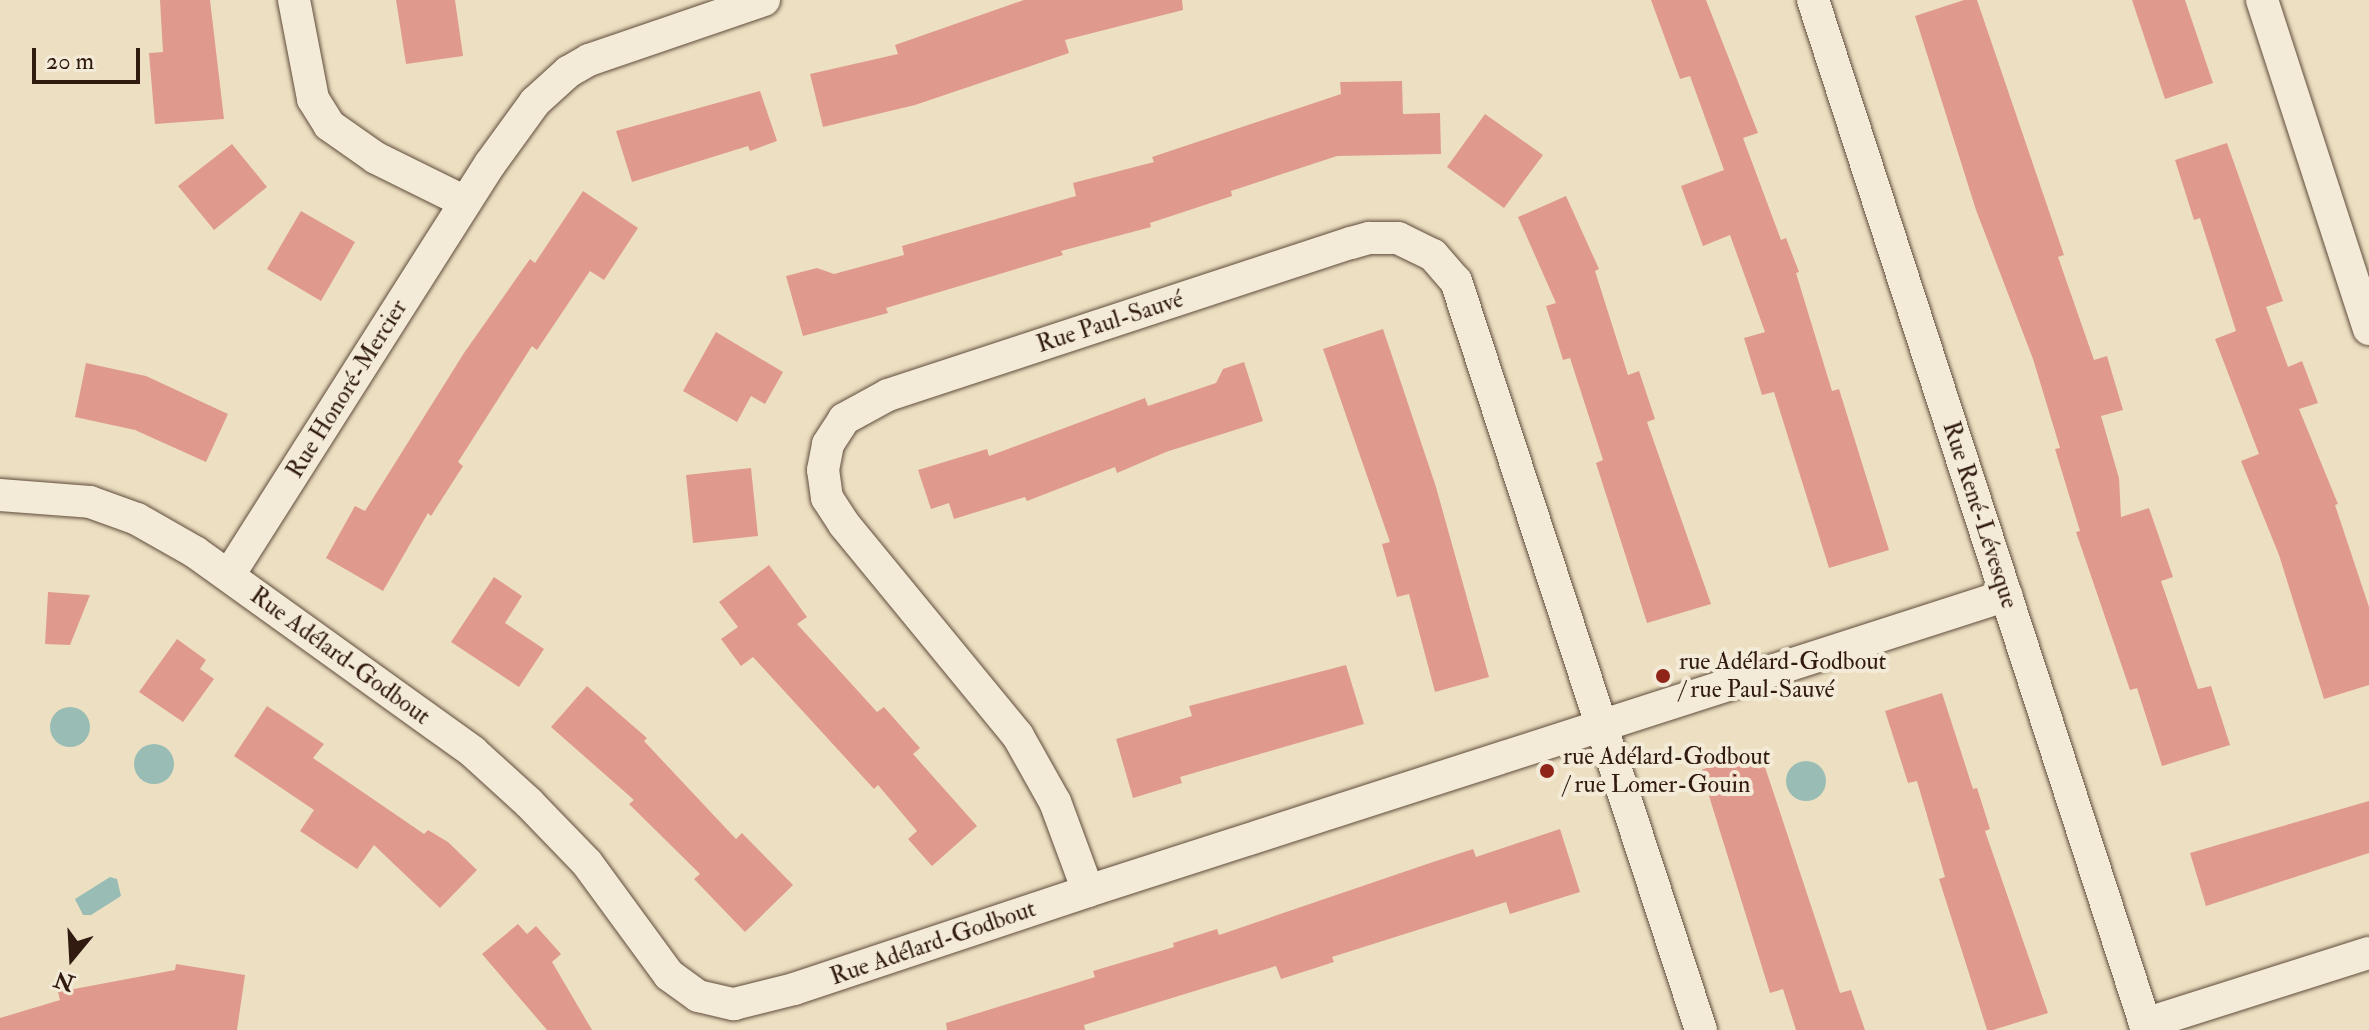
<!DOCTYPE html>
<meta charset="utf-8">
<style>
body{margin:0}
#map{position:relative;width:2369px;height:1030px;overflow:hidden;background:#ede0c2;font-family:"IM FELL Double Pica",serif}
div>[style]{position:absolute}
.water>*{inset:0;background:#99bdb5}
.round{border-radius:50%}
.building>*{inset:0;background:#df9a8d}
.roads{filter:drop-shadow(0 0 2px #604c3c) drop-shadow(0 0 2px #604c3c)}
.minor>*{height:32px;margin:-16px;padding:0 16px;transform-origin:16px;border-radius:16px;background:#f3ebd7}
.dots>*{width:22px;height:22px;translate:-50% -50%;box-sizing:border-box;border:4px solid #f3ebd7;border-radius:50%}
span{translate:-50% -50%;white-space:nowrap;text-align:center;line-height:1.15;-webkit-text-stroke:8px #f3ebd7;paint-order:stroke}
.street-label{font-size:24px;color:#311a10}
.poi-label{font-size:24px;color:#311a10}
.left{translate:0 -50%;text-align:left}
.north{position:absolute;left:32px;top:918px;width:80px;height:80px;-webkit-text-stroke:6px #f3ebd7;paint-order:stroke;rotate:198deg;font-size:22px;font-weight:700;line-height:32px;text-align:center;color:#311a10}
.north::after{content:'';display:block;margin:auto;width:28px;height:36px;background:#311a10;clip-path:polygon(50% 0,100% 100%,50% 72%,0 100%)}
.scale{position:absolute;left:32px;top:48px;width:108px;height:36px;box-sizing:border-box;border:4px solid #311a10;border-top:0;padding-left:10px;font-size:24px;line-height:28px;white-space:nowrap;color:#311a10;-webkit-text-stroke:6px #f3ebd7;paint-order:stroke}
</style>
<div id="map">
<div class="water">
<div class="round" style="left:50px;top:707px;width:40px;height:40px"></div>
<div class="round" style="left:134px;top:744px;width:40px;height:40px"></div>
<div class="round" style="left:1786px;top:761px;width:40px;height:40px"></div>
<div style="clip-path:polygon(110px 877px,117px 879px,121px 896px,91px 915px,83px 915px,75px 899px)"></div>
</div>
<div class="building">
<div style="clip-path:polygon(160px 0,210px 0,224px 119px,155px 124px,149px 53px,163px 52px)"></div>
<div style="clip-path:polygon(396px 0,455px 0,463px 56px,406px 64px)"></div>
<div style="clip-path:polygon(1024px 0,1182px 0,1183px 10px,1065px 40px,1069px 53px,915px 105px,823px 127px,810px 74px,898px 54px,895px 45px)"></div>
<div style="clip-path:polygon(1651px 0,1706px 0,1758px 133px,1743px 138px,1781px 240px,1786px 238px,1799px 272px,1796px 273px,1832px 391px,1839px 389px,1889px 550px,1829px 568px,1774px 392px,1762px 395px,1744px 338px,1765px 332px,1730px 235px,1703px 246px,1681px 186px,1724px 170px,1690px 76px,1680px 79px)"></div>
<div style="clip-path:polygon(1964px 0,1977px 0,2064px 255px,2058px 257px,2094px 360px,2107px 356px,2123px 410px,2101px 416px,2119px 478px,2121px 517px,2149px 508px,2173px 577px,2161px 581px,2198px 689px,2211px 686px,2230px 745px,2162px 766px,2137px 688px,2130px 690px,2076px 532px,2080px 531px,2055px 449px,2060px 448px,2033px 359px,1976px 210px,1915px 16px)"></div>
<div style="clip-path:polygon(2132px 0,2185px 0,2213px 83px,2165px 99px)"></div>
<div style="clip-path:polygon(1402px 81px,1403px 114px,1440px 113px,1441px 154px,1337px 156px,1231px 191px,1232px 196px,1150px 223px,1151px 227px,1061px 251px,1063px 255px,886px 308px,888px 313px,803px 336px,786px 276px,817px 268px,834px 274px,904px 255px,902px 246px,1076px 196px,1073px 183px,1154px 162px,1152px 157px,1341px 94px,1340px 82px)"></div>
<div style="clip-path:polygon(760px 91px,777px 141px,750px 151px,748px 146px,632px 182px,616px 131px)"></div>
<div style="clip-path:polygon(1485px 114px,1543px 155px,1504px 208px,1447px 167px)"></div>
<div style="clip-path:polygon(2227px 143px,2283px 301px,2266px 307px,2288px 367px,2302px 361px,2318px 403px,2299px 409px,2338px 504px,2335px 505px,2369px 607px,2369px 685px,2324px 699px,2279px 555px,2241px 461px,2259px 454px,2215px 339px,2236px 331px,2200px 218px,2194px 220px,2175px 160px)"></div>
<div style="clip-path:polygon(232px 144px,267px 187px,214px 230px,178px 186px)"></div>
<div style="clip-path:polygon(583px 191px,638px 228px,604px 280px,590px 271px,537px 350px,532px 346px,458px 462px,463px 466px,431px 516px,428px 513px,383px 591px,326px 558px,355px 506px,365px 511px,464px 353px,530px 259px,535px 263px)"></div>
<div style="clip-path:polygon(1566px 196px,1599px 269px,1595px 271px,1628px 375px,1639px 371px,1655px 419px,1647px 422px,1711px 604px,1647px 623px,1596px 463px,1603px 460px,1570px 358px,1563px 360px,1546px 306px,1556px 303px,1518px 217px)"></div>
<div style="clip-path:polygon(301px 211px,355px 242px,321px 301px,267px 269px)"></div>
<div style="clip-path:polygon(1383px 329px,1436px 487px,1489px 677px,1435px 692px,1409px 594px,1397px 597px,1382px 544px,1390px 542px,1323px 349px)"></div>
<div style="clip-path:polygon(716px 332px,783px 372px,765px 404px,751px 396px,737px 422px,683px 391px)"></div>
<div style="clip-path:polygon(1244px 362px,1263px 421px,1166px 452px,1117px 473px,1115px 467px,1027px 501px,1025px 497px,954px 519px,949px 503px,931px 509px,918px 470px,987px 449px,989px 456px,1145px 398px,1148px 406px,1216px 383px,1223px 369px)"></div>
<div style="clip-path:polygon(86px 363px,146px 376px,228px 414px,206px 462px,135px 430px,75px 417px)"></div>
<div style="clip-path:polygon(751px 468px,758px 536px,693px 543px,686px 475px)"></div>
<div style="clip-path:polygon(769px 565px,807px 617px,797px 624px,877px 712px,884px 707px,920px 748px,913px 754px,977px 826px,932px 866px,908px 839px,917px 831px,878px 785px,874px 789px,753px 657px,741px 666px,721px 639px,738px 627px,719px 602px)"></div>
<div style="clip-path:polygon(494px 577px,522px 596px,505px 623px,544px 649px,519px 687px,451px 642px)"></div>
<div style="clip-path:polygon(48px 592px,90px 595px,70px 645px,45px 644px)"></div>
<div style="clip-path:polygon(177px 639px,206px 660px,200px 669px,214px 679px,183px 722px,139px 692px)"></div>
<div style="clip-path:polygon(1346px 665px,1364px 724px,1180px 777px,1182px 783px,1133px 798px,1116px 739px,1192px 716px,1189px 706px)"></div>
<div style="clip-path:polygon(587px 686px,647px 738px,644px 741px,736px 839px,742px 833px,793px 885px,745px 932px,694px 879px,700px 874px,629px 804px,634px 800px,551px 727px)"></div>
<div style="clip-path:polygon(1942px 693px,1973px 789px,1977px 788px,1990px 829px,1985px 831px,2048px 1013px,1993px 1030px,1987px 1030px,1939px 879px,1945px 877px,1917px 781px,1908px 783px,1885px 711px)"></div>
<div style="clip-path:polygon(267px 706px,324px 744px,313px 758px,424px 834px,428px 830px,448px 842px,477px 870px,440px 908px,374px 845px,357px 869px,300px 831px,314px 810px,234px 756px)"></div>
<div style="clip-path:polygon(1759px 749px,1840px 993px,1851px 990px,1865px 1030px,1796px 1030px,1783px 989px,1770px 993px,1701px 770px)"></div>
<div style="clip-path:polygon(2369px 801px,2369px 853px,2206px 906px,2190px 853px)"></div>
<div style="clip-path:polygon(1560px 829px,1580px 892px,1510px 914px,1506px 902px,1332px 957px,1334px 962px,1281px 979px,1276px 966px,1084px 1025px,1085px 1030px,947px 1030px,946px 1023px,1095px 977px,1093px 971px,1174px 947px,1173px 943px,1217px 929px,1219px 935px,1430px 863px,1473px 849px,1476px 857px)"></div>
<div style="clip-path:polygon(518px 924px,527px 934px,536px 926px,561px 954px,552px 962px,592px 1030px,547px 1030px,482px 954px)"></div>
<div style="clip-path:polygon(176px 964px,245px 975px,237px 1030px,0 1030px,0 1018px,60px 1000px,58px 992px,175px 970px)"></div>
</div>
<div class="roads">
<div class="minor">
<div style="left:294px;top:0;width:101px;rotate:79.1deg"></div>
<div style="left:313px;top:99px;width:31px;rotate:58deg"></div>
<div style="left:329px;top:125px;width:57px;rotate:35.1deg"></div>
<div style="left:376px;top:158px;width:99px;rotate:26.3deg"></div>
<div style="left:1813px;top:0;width:1083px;rotate:72.03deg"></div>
<div style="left:2262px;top:0;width:346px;rotate:72deg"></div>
<div style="left:0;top:495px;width:90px;rotate:4.4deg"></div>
<div style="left:90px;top:502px;width:50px;rotate:19.9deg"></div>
<div style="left:137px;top:519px;width:67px;rotate:29.6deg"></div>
<div style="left:195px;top:552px;width:342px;rotate:35.7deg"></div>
<div style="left:473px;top:752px;width:76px;rotate:42.3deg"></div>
<div style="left:529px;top:803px;width:83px;rotate:46deg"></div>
<div style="left:587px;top:863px;width:139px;rotate:53.8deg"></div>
<div style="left:669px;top:975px;width:36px;rotate:36deg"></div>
<div style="left:698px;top:996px;width:37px;rotate:13deg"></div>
<div style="left:734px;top:1004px;width:62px;rotate:-14deg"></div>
<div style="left:794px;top:989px;width:310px;rotate:-18.4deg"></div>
<div style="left:1088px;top:891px;width:965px;rotate:-17.85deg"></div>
<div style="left:229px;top:575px;width:487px;rotate:-57.6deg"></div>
<div style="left:490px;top:164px;width:77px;rotate:-54deg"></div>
<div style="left:535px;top:102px;width:45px;rotate:-42.3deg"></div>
<div style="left:568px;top:72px;width:24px;rotate:-30deg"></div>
<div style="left:589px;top:60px;width:185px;rotate:-18.9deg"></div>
<div style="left:1088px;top:891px;width:95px;rotate:-110.3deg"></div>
<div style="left:1055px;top:802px;width:76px;rotate:-119.3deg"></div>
<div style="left:1018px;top:736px;width:274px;rotate:-129.4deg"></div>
<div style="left:844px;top:524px;width:31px;rotate:-123deg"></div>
<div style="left:827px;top:498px;width:28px;rotate:-98deg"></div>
<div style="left:823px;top:470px;width:26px;rotate:-79deg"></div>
<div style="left:828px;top:444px;width:30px;rotate:-57deg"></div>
<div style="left:844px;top:419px;width:50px;rotate:-28.6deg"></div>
<div style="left:888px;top:395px;width:487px;rotate:-18.2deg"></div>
<div style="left:1351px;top:243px;width:19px;rotate:-16deg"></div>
<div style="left:1369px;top:238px;width:29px"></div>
<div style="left:1398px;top:238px;width:39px;rotate:26deg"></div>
<div style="left:1433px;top:255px;width:35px;rotate:49deg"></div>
<div style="left:1456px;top:281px;width:788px;rotate:71.89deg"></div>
<div style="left:2145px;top:1024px;width:235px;rotate:-17.6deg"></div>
</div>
</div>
<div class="dots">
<div style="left:1663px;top:676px;background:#8f2418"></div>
<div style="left:1547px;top:771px;background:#8f2418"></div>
</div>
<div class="street-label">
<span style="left:1110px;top:322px;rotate:-18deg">Rue Paul-Sauvé</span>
<span style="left:347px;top:389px;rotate:-58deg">Rue Honoré-Mercier</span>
<span style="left:1980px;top:515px;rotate:72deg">Rue René-Lévesque</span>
<span style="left:340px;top:656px;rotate:36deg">Rue Adélard-Godbout</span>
<span style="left:933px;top:943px;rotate:-19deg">Rue Adélard-Godbout</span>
</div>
<div class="poi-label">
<span class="left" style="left:1679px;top:676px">rue Adélard-Godbout<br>/ rue Paul-Sauvé</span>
<span class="left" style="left:1563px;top:771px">rue Adélard-Godbout<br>/ rue Lomer-Gouin</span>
</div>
<div class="north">N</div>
<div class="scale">20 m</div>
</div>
